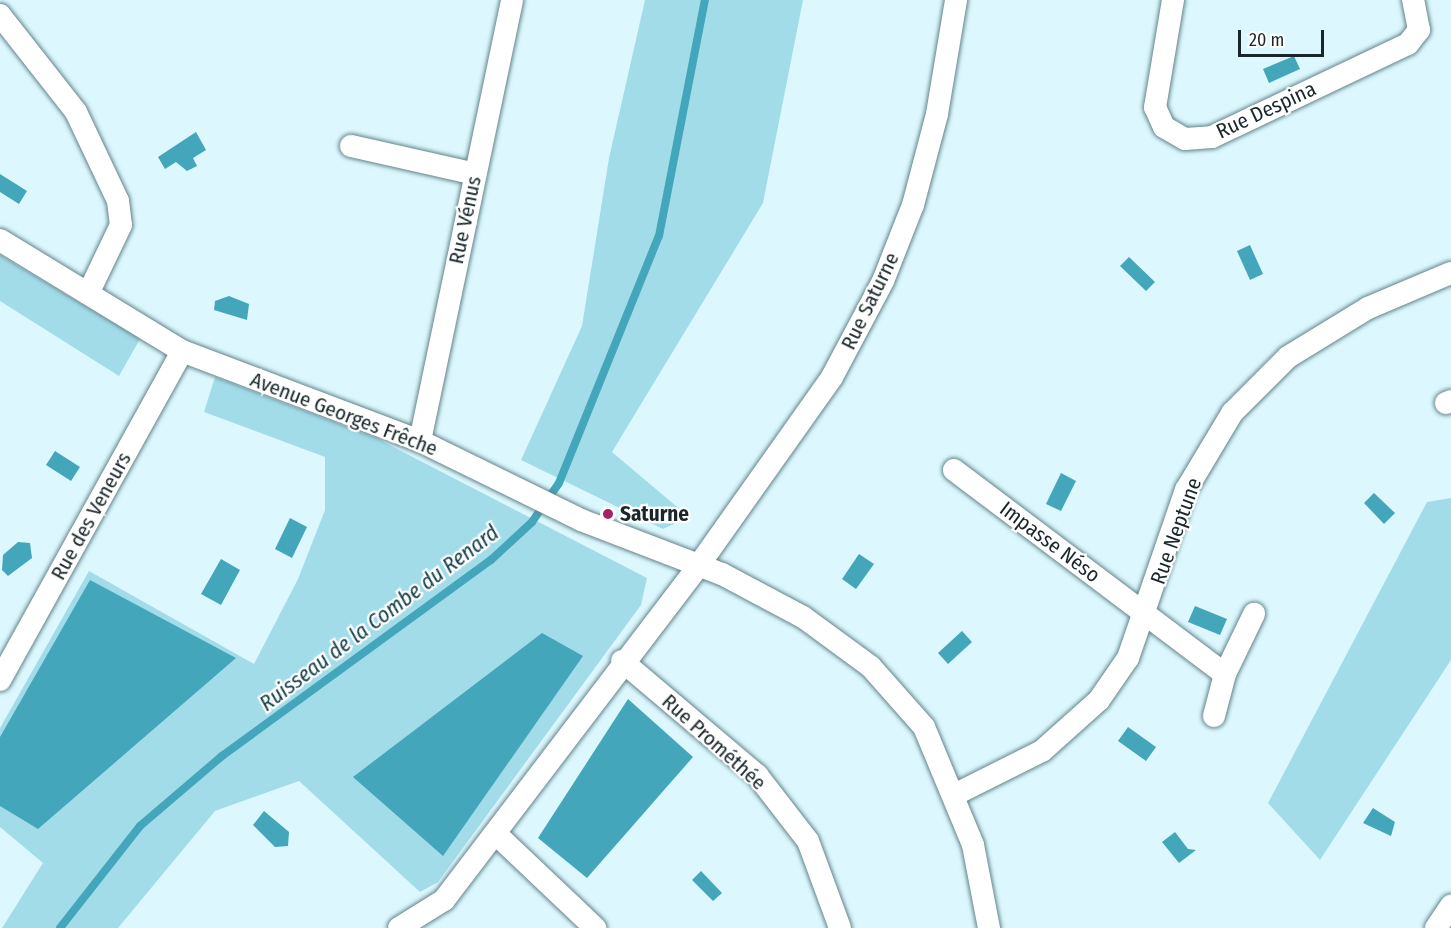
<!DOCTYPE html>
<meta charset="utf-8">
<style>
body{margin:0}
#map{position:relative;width:1451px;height:928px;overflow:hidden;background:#dcf8fe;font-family:"Fira Sans Condensed",sans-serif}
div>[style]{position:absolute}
.green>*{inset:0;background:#a3dce9}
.water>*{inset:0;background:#43a6ba}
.stream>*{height:8px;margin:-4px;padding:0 4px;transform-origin:4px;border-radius:4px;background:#43a6ba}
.roads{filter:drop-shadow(0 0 2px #63838a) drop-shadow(0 0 2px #63838a)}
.minor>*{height:22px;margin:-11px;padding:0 11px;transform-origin:11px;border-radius:11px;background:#fff}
.dots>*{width:16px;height:16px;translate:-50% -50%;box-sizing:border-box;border:3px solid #fff;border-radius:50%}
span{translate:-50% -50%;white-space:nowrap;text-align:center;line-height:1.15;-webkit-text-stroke:4.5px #fff;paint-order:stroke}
.street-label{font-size:21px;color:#1a272a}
.poi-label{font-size:21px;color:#1a272a;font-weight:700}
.left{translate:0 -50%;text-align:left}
.water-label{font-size:22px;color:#123f48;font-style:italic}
.scale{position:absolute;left:1238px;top:30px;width:86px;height:27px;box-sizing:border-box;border:3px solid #1a272a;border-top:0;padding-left:8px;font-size:18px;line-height:21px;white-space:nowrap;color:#1a272a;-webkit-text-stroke:4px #fff;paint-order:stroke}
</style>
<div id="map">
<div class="green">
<div style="clip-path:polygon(645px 0,803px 0,763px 203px,612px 452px,689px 517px,663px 529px,521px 460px,582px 326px,609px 158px)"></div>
<div style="clip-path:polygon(0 255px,140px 339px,119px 376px,0 301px)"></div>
<div style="clip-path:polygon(215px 377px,376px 438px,647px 578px,641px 605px,438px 882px,420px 892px,299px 781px,215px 811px,118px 928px,2px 928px,43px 863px,0 827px,0 728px,89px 571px,254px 664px,298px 579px,325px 510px,325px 457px,204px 412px)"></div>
<div style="clip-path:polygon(1451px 498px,1451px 660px,1320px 860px,1268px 803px,1427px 502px)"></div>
</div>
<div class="water">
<div style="clip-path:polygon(1294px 56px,1300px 69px,1269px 83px,1263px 69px)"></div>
<div style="clip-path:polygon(196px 132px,206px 150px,193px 158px,197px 166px,187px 171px,176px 162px,165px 169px,158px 157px)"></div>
<div style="clip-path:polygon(0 174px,27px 191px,19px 204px,0 192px)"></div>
<div style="clip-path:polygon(1250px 245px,1263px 274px,1250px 280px,1237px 251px)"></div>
<div style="clip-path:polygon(1129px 257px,1155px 282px,1146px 291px,1120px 266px)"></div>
<div style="clip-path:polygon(229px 296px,249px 304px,247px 320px,214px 310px,215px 301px)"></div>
<div style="clip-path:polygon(55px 451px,80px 467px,71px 481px,46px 465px)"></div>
<div style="clip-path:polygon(1061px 473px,1076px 481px,1061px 511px,1046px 504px)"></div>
<div style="clip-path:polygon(1374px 493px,1395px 513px,1384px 524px,1364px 503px)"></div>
<div style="clip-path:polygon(290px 518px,307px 527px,292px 558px,275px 549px)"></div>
<div style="clip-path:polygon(18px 542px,30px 543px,32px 558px,8px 576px,2px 570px,3px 555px)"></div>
<div style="clip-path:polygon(859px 554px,874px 564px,856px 589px,842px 579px)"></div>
<div style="clip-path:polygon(221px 559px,240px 570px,221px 605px,201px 594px)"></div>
<div style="clip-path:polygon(90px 580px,236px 658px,38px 829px,0 806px,0 737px)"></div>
<div style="clip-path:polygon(1195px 606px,1227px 619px,1220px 635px,1188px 622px)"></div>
<div style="clip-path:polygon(962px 631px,972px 642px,948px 664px,938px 653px)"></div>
<div style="clip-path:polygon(542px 633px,583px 656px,443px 856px,353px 777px)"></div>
<div style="clip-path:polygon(628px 699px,693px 757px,587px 878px,538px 838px)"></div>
<div style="clip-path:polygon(1128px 727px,1156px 747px,1146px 761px,1118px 741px)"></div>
<div style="clip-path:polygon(1373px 808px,1395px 822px,1391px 836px,1363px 823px)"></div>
<div style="clip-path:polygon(264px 811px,289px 832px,288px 846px,275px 847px,253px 825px)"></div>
<div style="clip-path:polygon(1175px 832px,1188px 849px,1196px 850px,1179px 863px,1162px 842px)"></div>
<div style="clip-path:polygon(701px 871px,722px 893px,713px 901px,692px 880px)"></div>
</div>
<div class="stream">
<div style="left:60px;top:928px;width:130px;rotate:-51.9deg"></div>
<div style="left:140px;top:826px;width:108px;rotate:-40.5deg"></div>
<div style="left:222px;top:756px;width:333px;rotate:-36.1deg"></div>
<div style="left:491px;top:560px;width:56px;rotate:-42.8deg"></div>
<div style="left:532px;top:522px;width:47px;rotate:-55.3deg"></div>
<div style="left:559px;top:483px;width:266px;rotate:-68deg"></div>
<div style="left:659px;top:236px;width:240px;rotate:-79deg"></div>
</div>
<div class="roads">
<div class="minor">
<div style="left:1173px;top:0;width:109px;rotate:99.5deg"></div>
<div style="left:1155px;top:107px;width:22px;rotate:66deg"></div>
<div style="left:1164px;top:127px;width:24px;rotate:30deg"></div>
<div style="left:1185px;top:139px;width:27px;rotate:-4deg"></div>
<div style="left:1212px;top:137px;width:217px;rotate:-25.4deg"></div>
<div style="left:1408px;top:44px;width:18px;rotate:-52deg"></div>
<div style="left:1419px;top:30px;width:31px;rotate:-101deg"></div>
<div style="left:0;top:15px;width:123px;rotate:51.9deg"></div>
<div style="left:76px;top:112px;width:98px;rotate:64.7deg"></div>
<div style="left:118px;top:201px;width:24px;rotate:83deg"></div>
<div style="left:121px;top:225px;width:76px;rotate:115.6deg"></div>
<div style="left:351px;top:146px;width:127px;rotate:12.7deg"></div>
<div style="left:0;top:240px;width:213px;rotate:31.4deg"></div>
<div style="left:182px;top:351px;width:254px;rotate:20.7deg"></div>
<div style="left:420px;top:441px;width:179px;rotate:26.1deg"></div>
<div style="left:581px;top:520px;width:151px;rotate:21deg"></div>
<div style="left:722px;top:574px;width:92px;rotate:28deg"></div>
<div style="left:803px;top:617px;width:84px;rotate:36.3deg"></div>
<div style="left:871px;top:667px;width:80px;rotate:48.5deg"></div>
<div style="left:924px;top:727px;width:128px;rotate:67.4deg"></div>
<div style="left:973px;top:845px;width:85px;rotate:79.1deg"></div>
<div style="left:1446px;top:403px;width:5px;rotate:-22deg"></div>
<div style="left:420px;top:441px;width:450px;rotate:-78.2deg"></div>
<div style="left:954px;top:470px;width:339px;rotate:37deg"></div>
<div style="left:1225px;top:674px;width:67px;rotate:-64.2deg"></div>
<div style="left:622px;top:661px;width:177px;rotate:40.2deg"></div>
<div style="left:757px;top:775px;width:83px;rotate:52.3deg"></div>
<div style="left:808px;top:841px;width:93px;rotate:69.8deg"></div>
<div style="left:0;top:680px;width:376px;rotate:-61deg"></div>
<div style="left:1214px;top:716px;width:43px;rotate:-75.3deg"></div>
<div style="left:956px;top:794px;width:96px;rotate:-26.6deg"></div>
<div style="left:1042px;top:751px;width:76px;rotate:-41.8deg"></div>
<div style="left:1099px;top:700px;width:51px;rotate:-55.4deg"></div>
<div style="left:1128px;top:658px;width:178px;rotate:-71deg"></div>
<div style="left:1186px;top:490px;width:90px;rotate:-59.1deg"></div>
<div style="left:1232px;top:413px;width:79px;rotate:-45deg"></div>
<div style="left:1288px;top:357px;width:94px;rotate:-31.5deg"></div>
<div style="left:1368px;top:308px;width:90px;rotate:-22.9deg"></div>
<div style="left:496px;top:834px;width:137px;rotate:43.5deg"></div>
<div style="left:399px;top:928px;width:53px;rotate:-31.9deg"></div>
<div style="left:444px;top:900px;width:421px;rotate:-52.7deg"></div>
<div style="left:699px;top:565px;width:230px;rotate:-54.7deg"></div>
<div style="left:832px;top:377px;width:109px;rotate:-62deg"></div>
<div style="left:883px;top:281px;width:82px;rotate:-68.5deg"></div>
<div style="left:913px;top:205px;width:94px;rotate:-75.2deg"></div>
<div style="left:937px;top:114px;width:116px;rotate:-80.5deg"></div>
<div style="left:1436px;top:928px;width:27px;rotate:-56deg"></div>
</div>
</div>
<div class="dots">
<div style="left:608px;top:514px;background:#a62069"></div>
</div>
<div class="street-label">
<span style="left:1266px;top:110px;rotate:-25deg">Rue Despina</span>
<span style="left:465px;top:220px;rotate:-78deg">Rue Vénus</span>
<span style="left:870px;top:301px;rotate:-64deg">Rue Saturne</span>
<span style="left:344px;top:414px;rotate:21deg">Avenue Georges Frêche</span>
<span style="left:91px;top:516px;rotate:-61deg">Rue des Veneurs</span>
<span style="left:1176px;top:531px;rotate:-70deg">Rue Neptune</span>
<span style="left:1050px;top:542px;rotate:37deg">Impasse Néso</span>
<span style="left:714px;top:742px;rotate:42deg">Rue Prométhée</span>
</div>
<div class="poi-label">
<span class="left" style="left:620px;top:514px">Saturne</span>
</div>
<div class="water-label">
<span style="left:379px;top:618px;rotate:-37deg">Ruisseau de la Combe du Renard</span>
</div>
<div class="scale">20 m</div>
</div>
